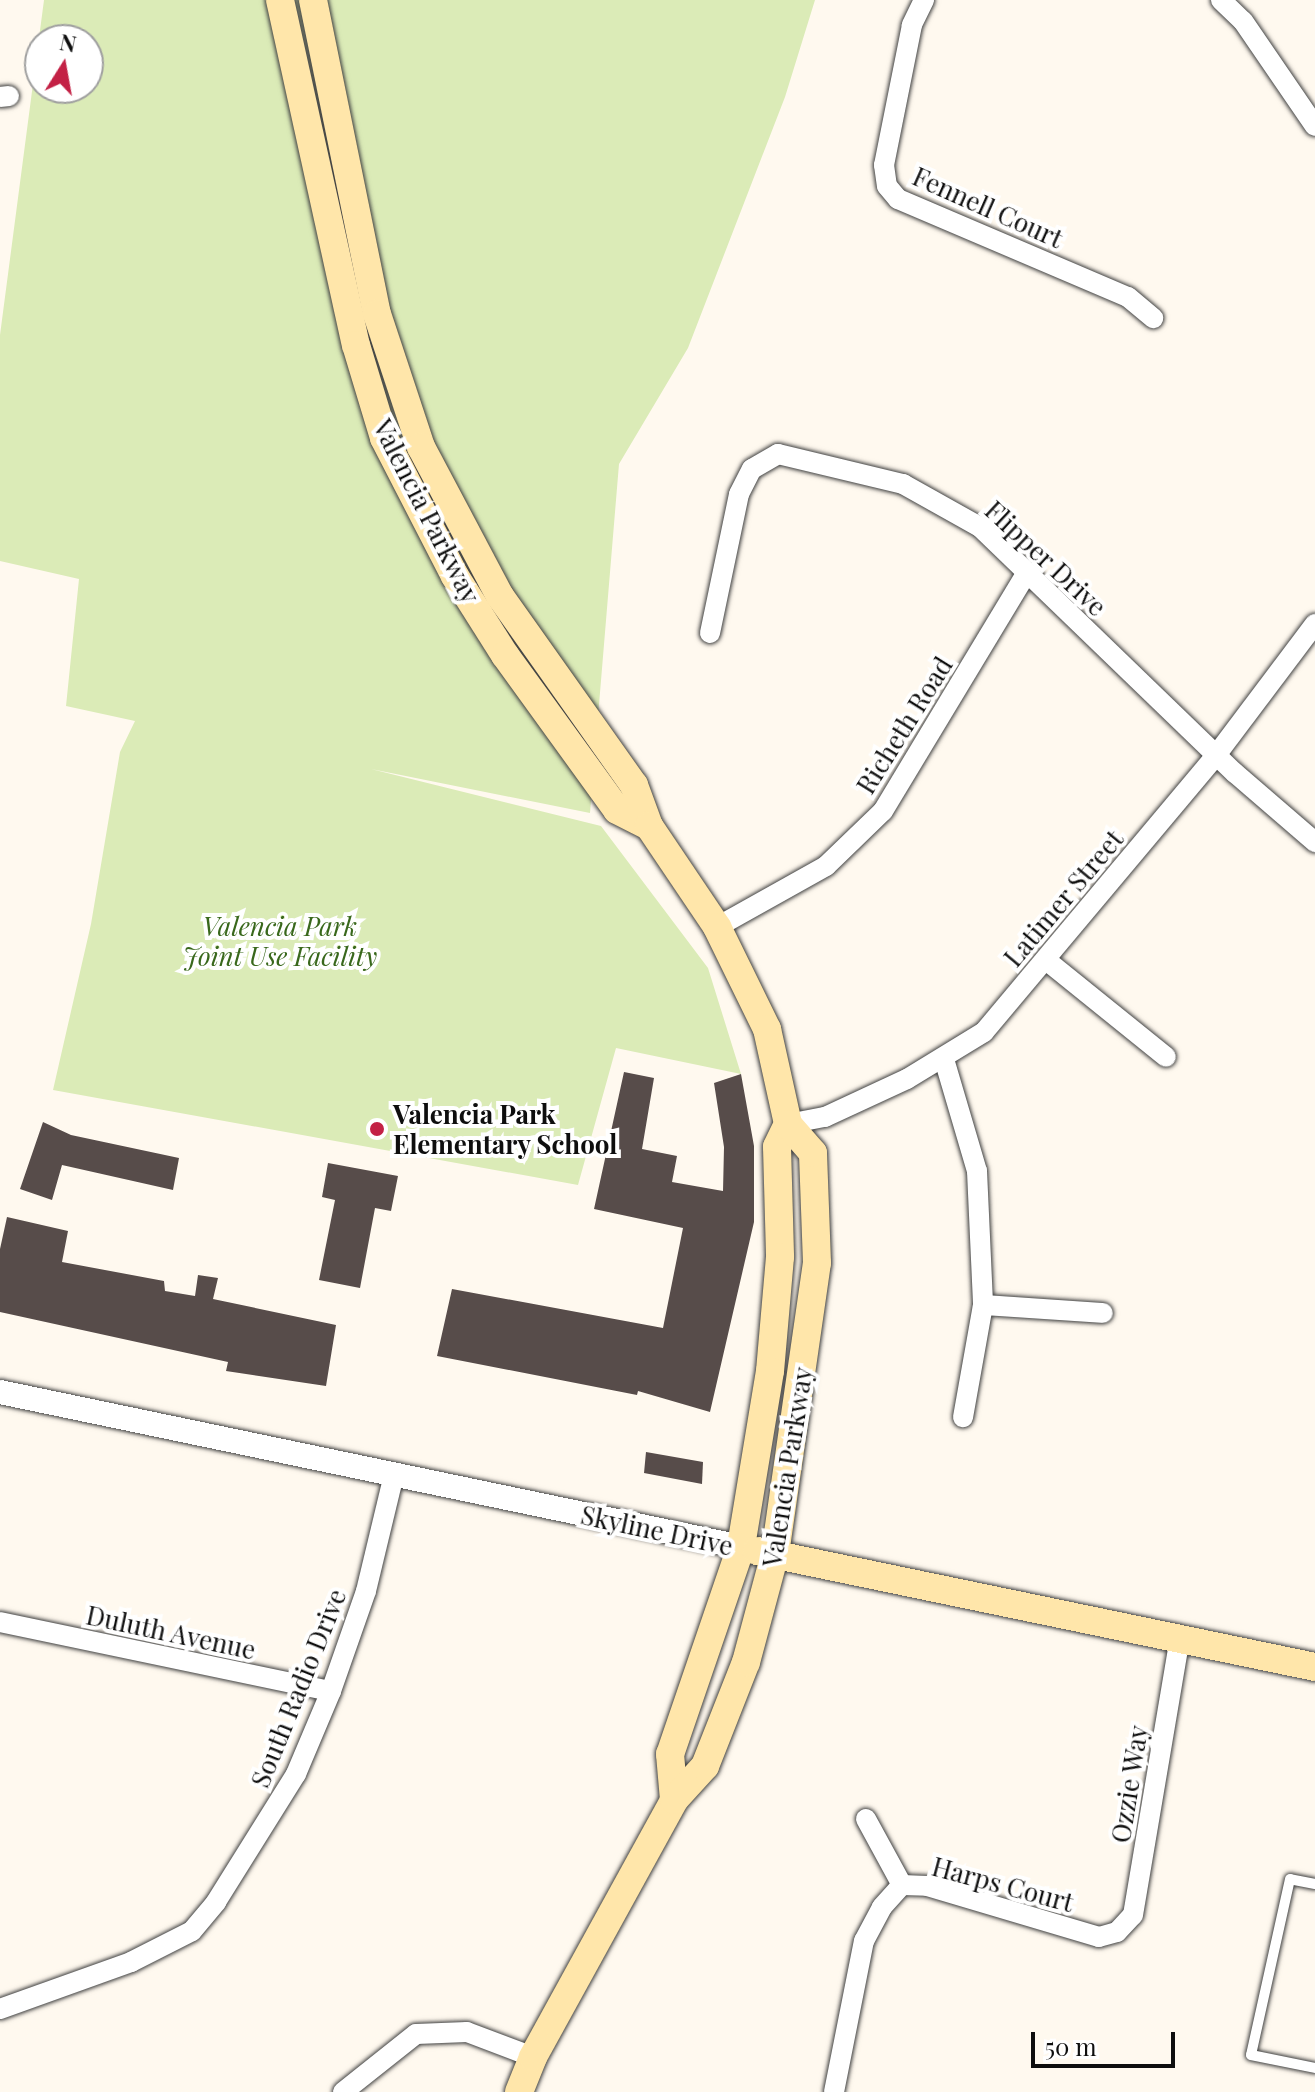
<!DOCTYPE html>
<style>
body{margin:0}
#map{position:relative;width:1315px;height:2092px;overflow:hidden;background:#fff9ef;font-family:"Playfair Display",serif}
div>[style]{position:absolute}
.green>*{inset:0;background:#dbebb7}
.building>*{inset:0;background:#574c4a}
.roads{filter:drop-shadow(0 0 2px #414141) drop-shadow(0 0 2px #414141)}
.service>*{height:10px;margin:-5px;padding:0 5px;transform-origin:5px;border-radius:5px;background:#fff}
.minor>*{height:20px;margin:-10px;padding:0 10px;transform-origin:10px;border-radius:10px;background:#fff}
.tertiary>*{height:24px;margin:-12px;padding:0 12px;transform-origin:12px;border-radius:12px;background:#fff}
.secondary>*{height:28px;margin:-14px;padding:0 14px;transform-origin:14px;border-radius:14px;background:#ffe6aa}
.dots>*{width:22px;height:22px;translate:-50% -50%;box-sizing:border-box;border:4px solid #fff;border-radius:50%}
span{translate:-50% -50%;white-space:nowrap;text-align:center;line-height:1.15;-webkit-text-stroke:8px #fff;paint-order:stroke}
.street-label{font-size:26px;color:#0e0e0e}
.park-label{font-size:26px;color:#39681c;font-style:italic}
.poi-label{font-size:26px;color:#0e0e0e;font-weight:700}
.left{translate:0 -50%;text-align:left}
.north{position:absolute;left:24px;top:24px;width:80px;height:80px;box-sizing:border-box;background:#fff;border:2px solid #9f9f9f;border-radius:50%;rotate:11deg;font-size:22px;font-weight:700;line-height:32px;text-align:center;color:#0e0e0e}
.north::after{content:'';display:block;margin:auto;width:28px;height:36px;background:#c32145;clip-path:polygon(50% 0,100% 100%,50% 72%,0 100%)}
.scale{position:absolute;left:1031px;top:2032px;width:144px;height:36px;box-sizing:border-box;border:4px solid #0e0e0e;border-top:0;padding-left:10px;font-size:24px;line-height:28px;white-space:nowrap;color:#0e0e0e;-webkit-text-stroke:6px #fff;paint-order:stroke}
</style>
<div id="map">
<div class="green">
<div style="clip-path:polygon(evenodd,44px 0,815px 0,785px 97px,688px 348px,619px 464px,590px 813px,371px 769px,601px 826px,708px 968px,741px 1074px,616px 1048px,578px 1185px,53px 1090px,91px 924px,120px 752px,135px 721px,66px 706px,79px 579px,0 561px,0 335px,44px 0,40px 40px,88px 40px,88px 88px,40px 88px,40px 40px)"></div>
</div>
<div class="building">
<div style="clip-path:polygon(624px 1072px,654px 1078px,642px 1149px,677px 1156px,672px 1182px,723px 1191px,724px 1147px,714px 1083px,741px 1074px,754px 1146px,754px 1222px,710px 1412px,638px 1391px,637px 1395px,437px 1356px,452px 1289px,663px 1328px,683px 1228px,594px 1209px)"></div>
<div style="clip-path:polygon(43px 1122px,71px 1135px,179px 1158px,173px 1190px,62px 1165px,52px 1200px,20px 1189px)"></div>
<div style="clip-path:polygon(328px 1163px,398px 1176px,391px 1211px,375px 1208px,360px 1288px,319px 1280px,335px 1200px,322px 1197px)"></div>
<div style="clip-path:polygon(7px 1217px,68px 1231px,62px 1262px,164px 1281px,165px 1291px,195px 1296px,198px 1275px,218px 1278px,213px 1299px,336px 1325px,326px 1386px,226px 1371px,228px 1362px,0 1312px,0 1249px)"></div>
<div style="clip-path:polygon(646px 1452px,703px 1462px,702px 1484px,644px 1473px)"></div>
</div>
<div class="roads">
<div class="service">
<div style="left:1315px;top:1884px;width:25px;rotate:-169deg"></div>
<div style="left:1290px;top:1879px;width:180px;rotate:102.5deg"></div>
<div style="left:1251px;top:2055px;width:65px;rotate:11.5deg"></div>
</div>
<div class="minor">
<div style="left:924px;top:0;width:28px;rotate:116deg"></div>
<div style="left:912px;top:25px;width:143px;rotate:101.3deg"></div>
<div style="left:884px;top:165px;width:21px;rotate:82deg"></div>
<div style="left:887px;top:186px;width:17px;rotate:50deg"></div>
<div style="left:898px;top:199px;width:250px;rotate:23.1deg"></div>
<div style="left:1128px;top:297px;width:33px;rotate:40deg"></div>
<div style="left:1221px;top:0;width:30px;rotate:44deg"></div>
<div style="left:1243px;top:21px;width:127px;rotate:55.6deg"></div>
<div style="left:0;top:97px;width:9px;rotate:-6deg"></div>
<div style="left:710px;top:633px;width:142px;rotate:-78.2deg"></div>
<div style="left:739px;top:494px;width:28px;rotate:-63deg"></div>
<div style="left:752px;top:469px;width:30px;rotate:-30deg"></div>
<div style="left:778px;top:454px;width:129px;rotate:13.5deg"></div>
<div style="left:903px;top:484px;width:88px;rotate:29.2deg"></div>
<div style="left:980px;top:527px;width:354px;rotate:44deg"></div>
<div style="left:1235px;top:773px;width:106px;rotate:40.8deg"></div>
<div style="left:717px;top:927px;width:125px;rotate:-29.2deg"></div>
<div style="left:826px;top:866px;width:79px;rotate:-44deg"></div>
<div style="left:883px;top:811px;width:277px;rotate:-58.9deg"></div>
<div style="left:1046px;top:960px;width:154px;rotate:38.9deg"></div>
<div style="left:944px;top:1059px;width:117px;rotate:73.6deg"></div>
<div style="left:977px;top:1171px;width:134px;rotate:87.4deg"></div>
<div style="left:983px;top:1305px;width:114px;rotate:100.1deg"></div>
<div style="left:788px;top:1124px;width:38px;rotate:-11deg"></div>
<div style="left:825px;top:1117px;width:90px;rotate:-24.9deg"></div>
<div style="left:907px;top:1079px;width:90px;rotate:-31.4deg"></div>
<div style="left:984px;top:1032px;width:363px;rotate:-50deg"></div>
<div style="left:1217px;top:754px;width:163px;rotate:-53deg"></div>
<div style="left:983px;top:1305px;width:120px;rotate:3.8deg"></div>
<div style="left:0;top:1622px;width:338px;rotate:11.8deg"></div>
<div style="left:866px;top:1819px;width:75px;rotate:61.4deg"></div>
<div style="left:902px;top:1885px;width:25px;rotate:2deg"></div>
<div style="left:927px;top:1886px;width:179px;rotate:16.5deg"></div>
<div style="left:1099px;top:1937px;width:19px;rotate:-16deg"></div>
<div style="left:1117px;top:1932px;width:23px;rotate:-47deg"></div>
<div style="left:1133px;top:1915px;width:281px;rotate:-80.4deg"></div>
<div style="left:0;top:2009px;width:139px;rotate:-19.7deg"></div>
<div style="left:131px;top:1962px;width:68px;rotate:-26.9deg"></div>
<div style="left:192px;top:1931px;width:38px;rotate:-50deg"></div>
<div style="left:216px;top:1902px;width:151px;rotate:-58deg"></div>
<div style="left:296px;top:1774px;width:90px;rotate:-67.1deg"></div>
<div style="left:331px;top:1691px;width:106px;rotate:-70.7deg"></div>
<div style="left:366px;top:1591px;width:120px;rotate:-76.5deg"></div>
<div style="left:343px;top:2092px;width:93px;rotate:-38.5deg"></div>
<div style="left:416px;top:2034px;width:51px;rotate:-2.2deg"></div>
<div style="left:467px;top:2032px;width:71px;rotate:20.7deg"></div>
<div style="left:834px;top:2092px;width:154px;rotate:-78.8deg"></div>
<div style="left:864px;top:1941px;width:38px;rotate:-62deg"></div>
<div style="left:882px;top:1907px;width:30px;rotate:-48deg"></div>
</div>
<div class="tertiary">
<div style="left:0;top:1392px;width:757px;rotate:11.81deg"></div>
</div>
<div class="secondary">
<div style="left:280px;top:0;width:353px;rotate:77.6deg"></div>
<div style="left:356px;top:345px;width:97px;rotate:73.2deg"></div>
<div style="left:384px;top:438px;width:155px;rotate:62.8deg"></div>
<div style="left:455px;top:576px;width:93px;rotate:57.7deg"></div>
<div style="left:505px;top:655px;width:191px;rotate:54.1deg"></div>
<div style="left:617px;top:810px;width:36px;rotate:27deg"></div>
<div style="left:313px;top:0;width:320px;rotate:78.5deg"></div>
<div style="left:377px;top:314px;width:140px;rotate:71.7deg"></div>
<div style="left:421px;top:447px;width:169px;rotate:62.1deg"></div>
<div style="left:500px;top:596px;width:232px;rotate:54.7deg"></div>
<div style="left:634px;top:785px;width:44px;rotate:69.9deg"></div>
<div style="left:649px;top:826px;width:122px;rotate:56deg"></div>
<div style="left:717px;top:927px;width:114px;rotate:63.9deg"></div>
<div style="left:767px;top:1029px;width:97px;rotate:77.5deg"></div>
<div style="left:788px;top:1124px;width:25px;rotate:116deg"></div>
<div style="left:777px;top:1147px;width:110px;rotate:88.4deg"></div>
<div style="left:780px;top:1257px;width:114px;rotate:95deg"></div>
<div style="left:770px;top:1371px;width:178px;rotate:99.4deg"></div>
<div style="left:741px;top:1547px;width:219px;rotate:108.9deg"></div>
<div style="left:670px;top:1754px;width:46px;rotate:85deg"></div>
<div style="left:757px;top:1551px;width:570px;rotate:11.74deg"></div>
<div style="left:519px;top:2092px;width:38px;rotate:-68deg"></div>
<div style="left:533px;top:2057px;width:293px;rotate:-61.2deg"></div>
<div style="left:674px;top:1800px;width:46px;rotate:-47.6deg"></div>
<div style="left:705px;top:1766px;width:112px;rotate:-68.5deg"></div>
<div style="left:746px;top:1662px;width:112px;rotate:-75deg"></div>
<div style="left:775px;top:1554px;width:294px;rotate:-81.8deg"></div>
<div style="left:817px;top:1263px;width:110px;rotate:-92.1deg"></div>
<div style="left:813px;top:1153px;width:38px;rotate:-131deg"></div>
</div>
</div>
<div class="dots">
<div style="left:377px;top:1129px;background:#c32145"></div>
</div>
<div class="street-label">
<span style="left:988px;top:207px;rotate:24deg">Fennell Court</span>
<span style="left:427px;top:511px;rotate:63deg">Valencia Parkway</span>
<span style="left:1046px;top:558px;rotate:43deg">Flipper Drive</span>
<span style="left:904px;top:725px;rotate:-58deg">Richeth Road</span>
<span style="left:1063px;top:898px;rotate:-50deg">Latimer Street</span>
<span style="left:787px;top:1467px;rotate:-81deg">Valencia Parkway</span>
<span style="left:657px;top:1530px;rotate:12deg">Skyline Drive</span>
<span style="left:171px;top:1632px;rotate:12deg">Duluth Avenue</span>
<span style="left:298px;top:1688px;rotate:-68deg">South Radio Drive</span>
<span style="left:1129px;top:1784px;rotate:-81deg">Ozzie Way</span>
<span style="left:1003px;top:1884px;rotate:15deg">Harps Court</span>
</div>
<div class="park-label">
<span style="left:280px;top:941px">Valencia Park<br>Joint Use Facility</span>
</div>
<div class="poi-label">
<span class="left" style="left:393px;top:1129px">Valencia Park<br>Elementary School</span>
</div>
<div class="north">N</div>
<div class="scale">50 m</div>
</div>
